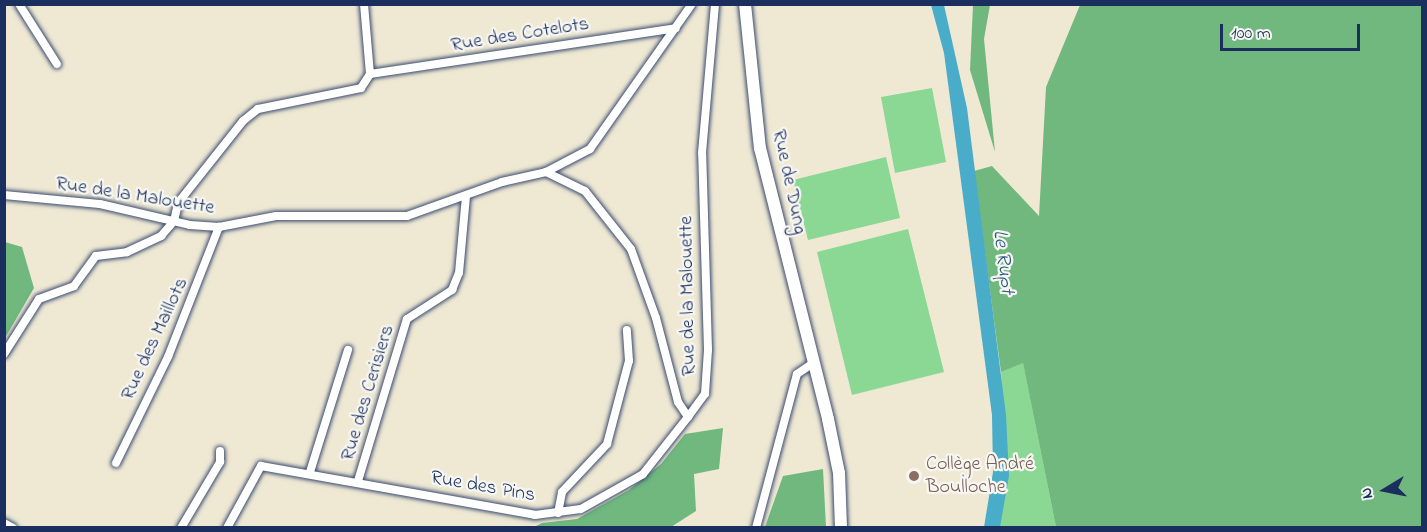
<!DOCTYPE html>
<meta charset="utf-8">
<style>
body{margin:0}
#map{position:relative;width:1427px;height:532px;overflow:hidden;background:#efe9d4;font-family:"Indie Flower",sans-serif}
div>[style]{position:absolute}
.green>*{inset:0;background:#8bd794}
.forest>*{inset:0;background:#70b87e}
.water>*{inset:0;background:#49acc9}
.roads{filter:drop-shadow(0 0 2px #3b4b70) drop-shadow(0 0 2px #3b4b70)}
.street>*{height:8px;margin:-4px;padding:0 4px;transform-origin:4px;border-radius:4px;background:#fff}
.secondary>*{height:12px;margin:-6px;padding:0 6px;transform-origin:6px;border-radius:6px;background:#fff}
.dots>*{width:16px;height:16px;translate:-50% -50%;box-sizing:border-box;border:3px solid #f6f6f2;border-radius:50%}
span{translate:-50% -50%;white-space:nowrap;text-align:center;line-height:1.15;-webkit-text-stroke:4.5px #f6f6f2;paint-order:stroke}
.street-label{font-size:20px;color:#1b2f5e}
.education-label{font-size:20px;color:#785e54}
.left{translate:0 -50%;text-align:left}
.water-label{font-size:21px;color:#2b5b83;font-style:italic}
.frame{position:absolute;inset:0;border:6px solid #1b2f5e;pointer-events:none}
.north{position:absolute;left:1355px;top:460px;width:60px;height:60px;-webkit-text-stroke:4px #f6f6f2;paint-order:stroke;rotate:260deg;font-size:16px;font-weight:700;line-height:24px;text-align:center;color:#1b2f5e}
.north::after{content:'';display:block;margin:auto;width:21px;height:27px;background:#1b2f5e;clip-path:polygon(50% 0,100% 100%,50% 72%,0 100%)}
.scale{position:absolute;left:1220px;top:24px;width:140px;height:27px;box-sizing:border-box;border:3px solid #1b2f5e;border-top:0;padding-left:8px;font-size:18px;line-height:21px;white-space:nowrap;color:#1b2f5e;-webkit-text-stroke:4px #f6f6f2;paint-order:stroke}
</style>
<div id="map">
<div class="green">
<div style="clip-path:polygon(932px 88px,946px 162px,895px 173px,881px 97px)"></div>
<div style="clip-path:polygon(886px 157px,900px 218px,808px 240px,793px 180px)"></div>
<div style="clip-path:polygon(908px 229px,944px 372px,852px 395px,817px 252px)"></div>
<div style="clip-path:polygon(1023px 362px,1056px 527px,993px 528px,1006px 471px,1001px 372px)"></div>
</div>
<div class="forest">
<div style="clip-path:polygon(973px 5px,990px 5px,984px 39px,995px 152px,970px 70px)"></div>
<div style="clip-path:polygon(1080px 5px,1422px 5px,1422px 527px,1056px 527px,1023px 363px,1001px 372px,974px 171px,992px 166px,1039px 216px,1046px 87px)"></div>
<div style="clip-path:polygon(5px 242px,22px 247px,34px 288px,5px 338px)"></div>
<div style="clip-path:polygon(723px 428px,719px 469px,694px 474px,696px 511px,671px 527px,532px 528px,542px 523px,577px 519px,629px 490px,661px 464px,685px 434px)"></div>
<div style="clip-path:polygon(823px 469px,826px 527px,765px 527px,783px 476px)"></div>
</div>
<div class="water">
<div style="clip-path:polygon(931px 5px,944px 5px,967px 108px,1006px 415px,1009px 476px,1000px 527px,984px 527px,993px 472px,992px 415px,944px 53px)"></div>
</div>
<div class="roads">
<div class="street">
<div style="left:19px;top:4px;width:71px;rotate:57.7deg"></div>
<div style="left:364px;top:4px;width:70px;rotate:85.1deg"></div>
<div style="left:370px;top:74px;width:309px;rotate:-8.5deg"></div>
<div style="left:546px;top:172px;width:50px;rotate:-27.6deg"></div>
<div style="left:590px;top:149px;width:177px;rotate:-54.9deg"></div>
<div style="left:4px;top:195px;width:96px;rotate:5.4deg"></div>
<div style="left:100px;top:204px;width:92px;rotate:13.1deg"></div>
<div style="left:190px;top:225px;width:29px;rotate:4deg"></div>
<div style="left:219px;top:227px;width:58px;rotate:-10.9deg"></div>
<div style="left:276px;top:216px;width:131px"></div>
<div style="left:407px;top:216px;width:101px;rotate:-19.7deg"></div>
<div style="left:502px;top:182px;width:45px;rotate:-12.8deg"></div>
<div style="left:546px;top:172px;width:43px;rotate:26deg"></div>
<div style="left:585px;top:191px;width:74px;rotate:51.6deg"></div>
<div style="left:631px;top:249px;width:73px;rotate:70.1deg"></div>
<div style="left:656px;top:318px;width:87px;rotate:75.3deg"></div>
<div style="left:678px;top:402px;width:18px;rotate:56deg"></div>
<div style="left:688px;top:417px;width:29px;rotate:-54deg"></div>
<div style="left:705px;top:394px;width:44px;rotate:-86.1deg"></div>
<div style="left:708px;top:350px;width:197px;rotate:-91.7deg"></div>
<div style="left:702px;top:153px;width:150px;rotate:-85deg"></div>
<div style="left:4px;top:354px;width:65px;rotate:-57.5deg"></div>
<div style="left:39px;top:299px;width:37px;rotate:-20deg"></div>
<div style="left:74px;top:286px;width:37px;rotate:-54deg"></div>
<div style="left:96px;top:256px;width:31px;rotate:-7deg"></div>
<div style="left:127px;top:252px;width:38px;rotate:-25deg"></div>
<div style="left:161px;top:236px;width:20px;rotate:-49deg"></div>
<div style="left:174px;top:221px;width:18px;rotate:-77deg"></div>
<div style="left:178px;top:203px;width:105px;rotate:-51.6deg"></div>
<div style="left:243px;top:121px;width:19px;rotate:-39deg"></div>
<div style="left:258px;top:109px;width:105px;rotate:-11.5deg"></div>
<div style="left:361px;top:88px;width:17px;rotate:-57deg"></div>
<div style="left:116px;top:463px;width:118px;rotate:-63.9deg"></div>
<div style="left:168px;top:357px;width:140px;rotate:-68.6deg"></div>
<div style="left:310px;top:472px;width:128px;rotate:-72.7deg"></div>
<div style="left:358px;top:481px;width:169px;rotate:-73.2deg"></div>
<div style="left:407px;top:319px;width:54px;rotate:-32.8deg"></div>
<div style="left:452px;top:290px;width:18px;rotate:-68deg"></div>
<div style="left:459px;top:273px;width:77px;rotate:-84.8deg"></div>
<div style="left:558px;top:513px;width:21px;rotate:-79deg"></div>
<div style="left:562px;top:492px;width:66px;rotate:-46.8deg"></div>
<div style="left:607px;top:444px;width:86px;rotate:-75.2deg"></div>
<div style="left:629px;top:361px;width:31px;rotate:-94deg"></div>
<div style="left:4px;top:523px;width:10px;rotate:29deg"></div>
<div style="left:181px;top:528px;width:77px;rotate:-59.4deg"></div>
<div style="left:220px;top:462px;width:11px;rotate:-90deg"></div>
<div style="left:227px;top:528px;width:71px;rotate:-61.3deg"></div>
<div style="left:261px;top:466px;width:278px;rotate:10.1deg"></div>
<div style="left:535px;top:515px;width:46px;rotate:-7.4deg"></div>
<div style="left:581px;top:509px;width:71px;rotate:-29.4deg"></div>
<div style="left:643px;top:474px;width:73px;rotate:-51.7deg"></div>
<div style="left:756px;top:528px;width:159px;rotate:-75.1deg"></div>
<div style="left:797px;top:374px;width:18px;rotate:-34deg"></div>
</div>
<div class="secondary">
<div style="left:745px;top:4px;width:145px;rotate:84.1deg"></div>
<div style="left:760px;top:148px;width:279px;rotate:75.9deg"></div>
<div style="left:828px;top:419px;width:55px;rotate:78.5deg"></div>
<div style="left:839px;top:473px;width:55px;rotate:87.9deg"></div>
</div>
</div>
<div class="dots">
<div style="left:914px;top:476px;background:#8d6e63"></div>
</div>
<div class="street-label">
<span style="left:520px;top:35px;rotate:-9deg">Rue des Cotelots</span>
<span style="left:789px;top:182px;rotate:78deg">Rue de Dung</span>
<span style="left:135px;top:196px;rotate:9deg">Rue de la Malouette</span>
<span style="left:688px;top:296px;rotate:-91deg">Rue de la Malouette</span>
<span style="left:155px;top:339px;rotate:-65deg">Rue des Maillots</span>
<span style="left:368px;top:393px;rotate:-73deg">Rue des Cerisiers</span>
<span style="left:483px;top:487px;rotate:10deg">Rue des Pins</span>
</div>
<div class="education-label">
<span class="left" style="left:926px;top:476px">Collège André<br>Boulloche</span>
</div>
<div class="water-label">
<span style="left:1003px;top:262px;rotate:83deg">Le Rupt</span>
</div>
<div class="frame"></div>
<div class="north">N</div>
<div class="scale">100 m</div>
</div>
